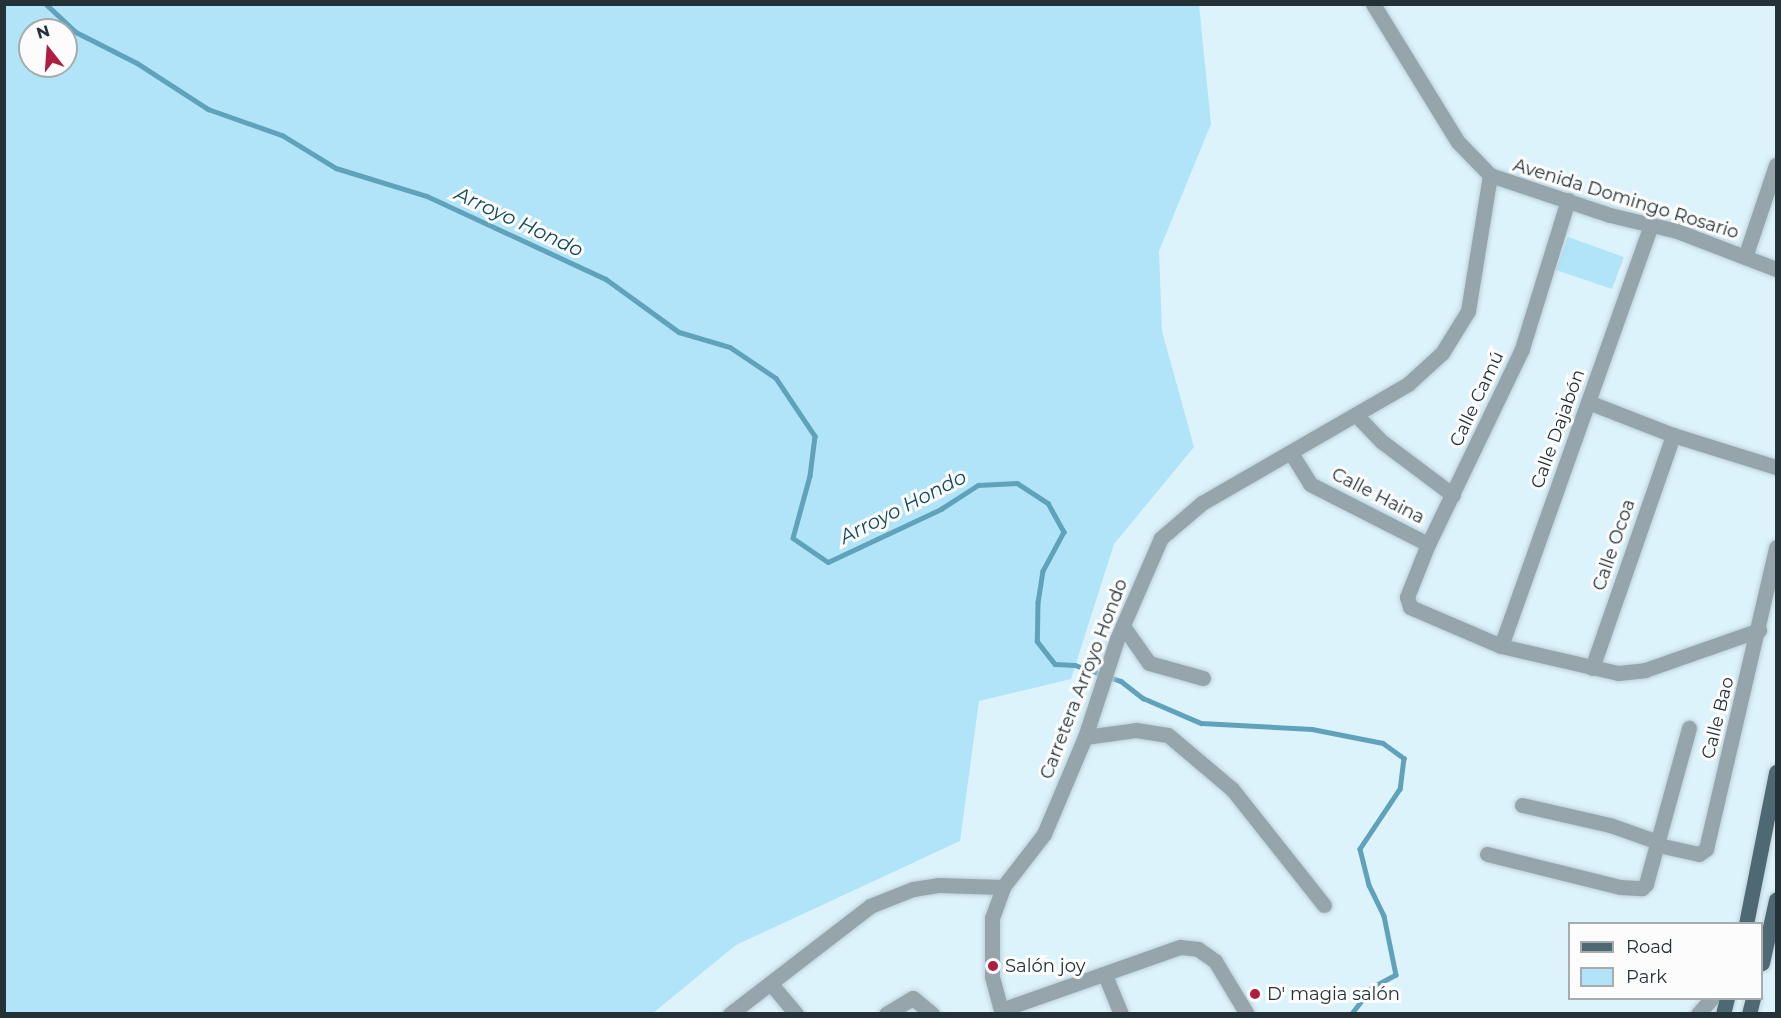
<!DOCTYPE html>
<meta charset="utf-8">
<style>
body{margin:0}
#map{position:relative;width:1781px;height:1018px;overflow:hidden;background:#ddf3fc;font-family:Montserrat,sans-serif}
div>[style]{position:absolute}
.green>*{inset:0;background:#b1e4f9}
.stream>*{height:4.5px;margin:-2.25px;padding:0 2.25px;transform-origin:2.25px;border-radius:2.25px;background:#61a2bb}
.roads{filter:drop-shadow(0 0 2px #bcd0d9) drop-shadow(0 0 2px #bcd0d9)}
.minor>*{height:15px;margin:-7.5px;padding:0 7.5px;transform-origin:7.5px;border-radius:7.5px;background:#96a5ac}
.major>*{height:15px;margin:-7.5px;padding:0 7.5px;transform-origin:7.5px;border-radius:7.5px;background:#4e6974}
.dots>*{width:16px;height:16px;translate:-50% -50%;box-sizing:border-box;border:3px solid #fcfcfc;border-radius:50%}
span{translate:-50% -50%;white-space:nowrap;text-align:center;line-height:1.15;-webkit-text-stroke:6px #fcfcfc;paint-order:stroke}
.street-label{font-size:18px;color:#243238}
.poi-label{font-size:18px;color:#243238}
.left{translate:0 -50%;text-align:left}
.water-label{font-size:20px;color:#124a5d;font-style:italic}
.frame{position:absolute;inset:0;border:6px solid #243238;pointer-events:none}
.legend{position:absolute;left:1568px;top:922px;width:195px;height:78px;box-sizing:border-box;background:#fcfcfc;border:2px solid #a6abae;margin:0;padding:8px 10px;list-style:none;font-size:18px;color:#243238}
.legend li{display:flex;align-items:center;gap:12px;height:30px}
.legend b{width:30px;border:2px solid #a6abae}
.north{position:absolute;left:18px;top:18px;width:60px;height:60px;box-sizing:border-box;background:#fcfcfc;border:2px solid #a6abae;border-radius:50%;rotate:343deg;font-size:16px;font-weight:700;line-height:24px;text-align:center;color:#243238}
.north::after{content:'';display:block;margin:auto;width:21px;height:27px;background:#b01d40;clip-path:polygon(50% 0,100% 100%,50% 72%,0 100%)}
</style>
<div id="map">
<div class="green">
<div style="clip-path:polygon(evenodd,5px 4px,1199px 5px,1211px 124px,1159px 251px,1162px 331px,1194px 447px,1114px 544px,1071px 679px,979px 701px,960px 841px,736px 945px,653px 1013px,5px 1013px,5px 4px,30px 30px,66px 30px,66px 66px,30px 66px,30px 30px)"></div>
<div style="clip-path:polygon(1568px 237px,1624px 257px,1612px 289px,1556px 270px)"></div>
</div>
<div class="stream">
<div style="left:46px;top:4px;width:41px;rotate:43deg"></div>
<div style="left:76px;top:32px;width:68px;rotate:26.9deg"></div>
<div style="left:137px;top:63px;width:85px;rotate:32.9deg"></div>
<div style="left:208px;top:109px;width:78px;rotate:19.4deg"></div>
<div style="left:282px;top:135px;width:63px;rotate:31.4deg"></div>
<div style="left:336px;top:168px;width:95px;rotate:17.1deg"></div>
<div style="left:427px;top:196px;width:197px;rotate:24.9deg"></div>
<div style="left:606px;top:279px;width:90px;rotate:36deg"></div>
<div style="left:679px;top:332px;width:53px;rotate:16.4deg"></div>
<div style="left:730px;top:347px;width:55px;rotate:34deg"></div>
<div style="left:776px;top:378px;width:70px;rotate:56.1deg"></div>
<div style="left:815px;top:436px;width:40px;rotate:97.1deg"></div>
<div style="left:810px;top:476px;width:64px;rotate:105.3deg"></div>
<div style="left:793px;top:538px;width:42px;rotate:34.4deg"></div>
<div style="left:828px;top:562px;width:125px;rotate:-25.1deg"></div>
<div style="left:941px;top:509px;width:44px;rotate:-33deg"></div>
<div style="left:978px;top:485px;width:39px;rotate:-3deg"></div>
<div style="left:1017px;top:483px;width:37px;rotate:33deg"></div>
<div style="left:1048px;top:503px;width:33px;rotate:61deg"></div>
<div style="left:1064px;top:532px;width:44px;rotate:118.3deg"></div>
<div style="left:1043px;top:571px;width:31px;rotate:99deg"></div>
<div style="left:1038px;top:602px;width:39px;rotate:91deg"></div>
<div style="left:1037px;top:641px;width:29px;rotate:52deg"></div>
<div style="left:1055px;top:664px;width:20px;rotate:3deg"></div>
<div style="left:1075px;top:665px;width:49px;rotate:19.2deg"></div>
<div style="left:1121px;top:681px;width:28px;rotate:38deg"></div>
<div style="left:1143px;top:698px;width:63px;rotate:23.3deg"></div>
<div style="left:1201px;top:723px;width:111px;rotate:3.1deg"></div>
<div style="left:1312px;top:729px;width:72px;rotate:11.2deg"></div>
<div style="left:1383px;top:743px;width:26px;rotate:36deg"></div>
<div style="left:1404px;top:758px;width:31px;rotate:97deg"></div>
<div style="left:1400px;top:789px;width:72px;rotate:123.7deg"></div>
<div style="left:1360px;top:849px;width:37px;rotate:76deg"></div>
<div style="left:1369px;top:885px;width:34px;rotate:64deg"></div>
<div style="left:1384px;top:916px;width:60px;rotate:78.5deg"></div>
<div style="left:1396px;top:975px;width:27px;rotate:152deg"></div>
<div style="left:1372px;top:988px;width:33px;rotate:128deg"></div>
</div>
<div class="roads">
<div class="minor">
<div style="left:1373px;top:4px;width:162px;rotate:58.4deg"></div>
<div style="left:1458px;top:142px;width:46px;rotate:45.9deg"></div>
<div style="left:1490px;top:175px;width:126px;rotate:18.4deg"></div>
<div style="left:1610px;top:215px;width:69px;rotate:13.4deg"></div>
<div style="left:1677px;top:231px;width:106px;rotate:21deg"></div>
<div style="left:1568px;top:200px;width:156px;rotate:107.2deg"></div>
<div style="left:1522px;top:349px;width:216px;rotate:115.7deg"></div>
<div style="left:1428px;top:544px;width:57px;rotate:111.6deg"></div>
<div style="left:1407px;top:597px;width:10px;rotate:73deg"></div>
<div style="left:1410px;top:607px;width:99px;rotate:23.2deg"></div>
<div style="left:1501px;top:646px;width:120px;rotate:13deg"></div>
<div style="left:1618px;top:673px;width:27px;rotate:-6deg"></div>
<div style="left:1645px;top:670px;width:121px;rotate:-19.3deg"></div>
<div style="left:1745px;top:257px;width:97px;rotate:-71.4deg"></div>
<div style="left:1588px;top:402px;width:91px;rotate:21.2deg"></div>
<div style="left:1673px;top:435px;width:108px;rotate:17.3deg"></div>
<div style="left:1356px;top:415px;width:36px;rotate:46deg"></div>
<div style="left:1381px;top:441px;width:90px;rotate:36.9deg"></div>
<div style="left:1291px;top:453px;width:36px;rotate:58deg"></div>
<div style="left:1310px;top:484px;width:132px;rotate:27deg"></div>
<div style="left:1123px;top:626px;width:45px;rotate:54.9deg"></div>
<div style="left:1149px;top:663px;width:56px;rotate:15.5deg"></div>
<div style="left:1501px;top:646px;width:447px;rotate:-70.4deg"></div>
<div style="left:1592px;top:668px;width:247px;rotate:-70.8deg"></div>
<div style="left:1085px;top:737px;width:51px;rotate:-7.8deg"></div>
<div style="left:1136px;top:730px;width:32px;rotate:9deg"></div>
<div style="left:1168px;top:735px;width:84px;rotate:40.2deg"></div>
<div style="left:1232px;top:789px;width:148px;rotate:51.6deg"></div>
<div style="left:1522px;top:805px;width:90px;rotate:12.8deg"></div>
<div style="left:1610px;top:825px;width:51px;rotate:19.5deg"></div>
<div style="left:1658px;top:845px;width:42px;rotate:12.4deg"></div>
<div style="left:1699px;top:854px;width:9px;rotate:-36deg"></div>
<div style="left:1706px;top:849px;width:310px;rotate:-76.9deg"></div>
<div style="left:1487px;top:854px;width:137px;rotate:13.9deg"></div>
<div style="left:1620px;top:887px;width:22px;rotate:3deg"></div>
<div style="left:1642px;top:888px;width:6px;rotate:-45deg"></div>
<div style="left:1646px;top:884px;width:162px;rotate:-74.6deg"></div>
<div style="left:1105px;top:975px;width:42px;rotate:67.7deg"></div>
<div style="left:771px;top:984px;width:39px;rotate:50deg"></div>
<div style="left:1001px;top:1010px;width:190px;rotate:-19.4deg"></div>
<div style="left:1180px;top:947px;width:18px;rotate:6deg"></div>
<div style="left:1198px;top:949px;width:21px;rotate:35deg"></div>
<div style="left:1215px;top:961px;width:62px;rotate:58.9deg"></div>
<div style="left:730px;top:1014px;width:177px;rotate:-37.6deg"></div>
<div style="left:870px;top:906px;width:46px;rotate:-21.6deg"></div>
<div style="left:913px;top:889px;width:25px;rotate:-9deg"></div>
<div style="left:938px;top:885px;width:65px;rotate:1.8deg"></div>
<div style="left:886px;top:1014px;width:31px;rotate:-31deg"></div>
<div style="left:913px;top:998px;width:25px;rotate:40deg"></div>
<div style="left:1002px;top:1014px;width:39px;rotate:-105deg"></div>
<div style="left:992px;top:976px;width:58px;rotate:-90deg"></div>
<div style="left:992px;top:918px;width:33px;rotate:-70deg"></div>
<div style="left:1003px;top:887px;width:67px;rotate:-52.3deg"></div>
<div style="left:1044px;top:834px;width:105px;rotate:-67.1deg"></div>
<div style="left:1085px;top:737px;width:103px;rotate:-71.9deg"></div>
<div style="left:1117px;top:639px;width:110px;rotate:-66.5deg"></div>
<div style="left:1161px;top:538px;width:54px;rotate:-40.5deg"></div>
<div style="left:1202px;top:503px;width:238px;rotate:-30deg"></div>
<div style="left:1408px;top:384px;width:46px;rotate:-42.4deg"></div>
<div style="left:1442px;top:353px;width:49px;rotate:-58.2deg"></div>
<div style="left:1468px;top:311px;width:138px;rotate:-80.8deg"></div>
<div style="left:1698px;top:1014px;width:21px;rotate:-49deg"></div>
</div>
<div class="major">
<div style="left:1746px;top:924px;width:155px;rotate:-78.8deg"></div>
<div style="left:1762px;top:963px;width:65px;rotate:-77.5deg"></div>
<div style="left:1723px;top:1014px;width:16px;rotate:-76deg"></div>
<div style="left:1749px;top:1014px;width:16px;rotate:-76deg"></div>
</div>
</div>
<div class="dots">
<div style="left:993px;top:966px;background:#b01d40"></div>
<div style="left:1255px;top:994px;background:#b01d40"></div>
</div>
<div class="street-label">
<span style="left:1626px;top:199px;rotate:17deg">Avenida Domingo Rosario</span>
<span style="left:1477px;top:399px;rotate:-65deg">Calle Camú</span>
<span style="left:1558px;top:429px;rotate:-70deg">Calle Dajabón</span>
<span style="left:1378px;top:496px;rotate:27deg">Calle Haina</span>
<span style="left:1614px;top:545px;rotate:-71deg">Calle Ocoa</span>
<span style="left:1084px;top:679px;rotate:-69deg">Carretera Arroyo Hondo</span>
<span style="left:1718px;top:718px;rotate:-76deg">Calle Bao</span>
</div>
<div class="poi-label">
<span class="left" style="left:1005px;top:966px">Salón joy</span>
<span class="left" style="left:1267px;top:994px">D' magia salón</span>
</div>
<div class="water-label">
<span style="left:519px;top:222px;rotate:25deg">Arroyo Hondo</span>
<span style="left:903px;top:507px;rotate:-27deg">Arroyo Hondo</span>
</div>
<div class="frame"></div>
<ul class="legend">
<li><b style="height:8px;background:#4e6974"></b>Road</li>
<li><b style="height:16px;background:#b1e4f9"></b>Park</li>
</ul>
<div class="north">N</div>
</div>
